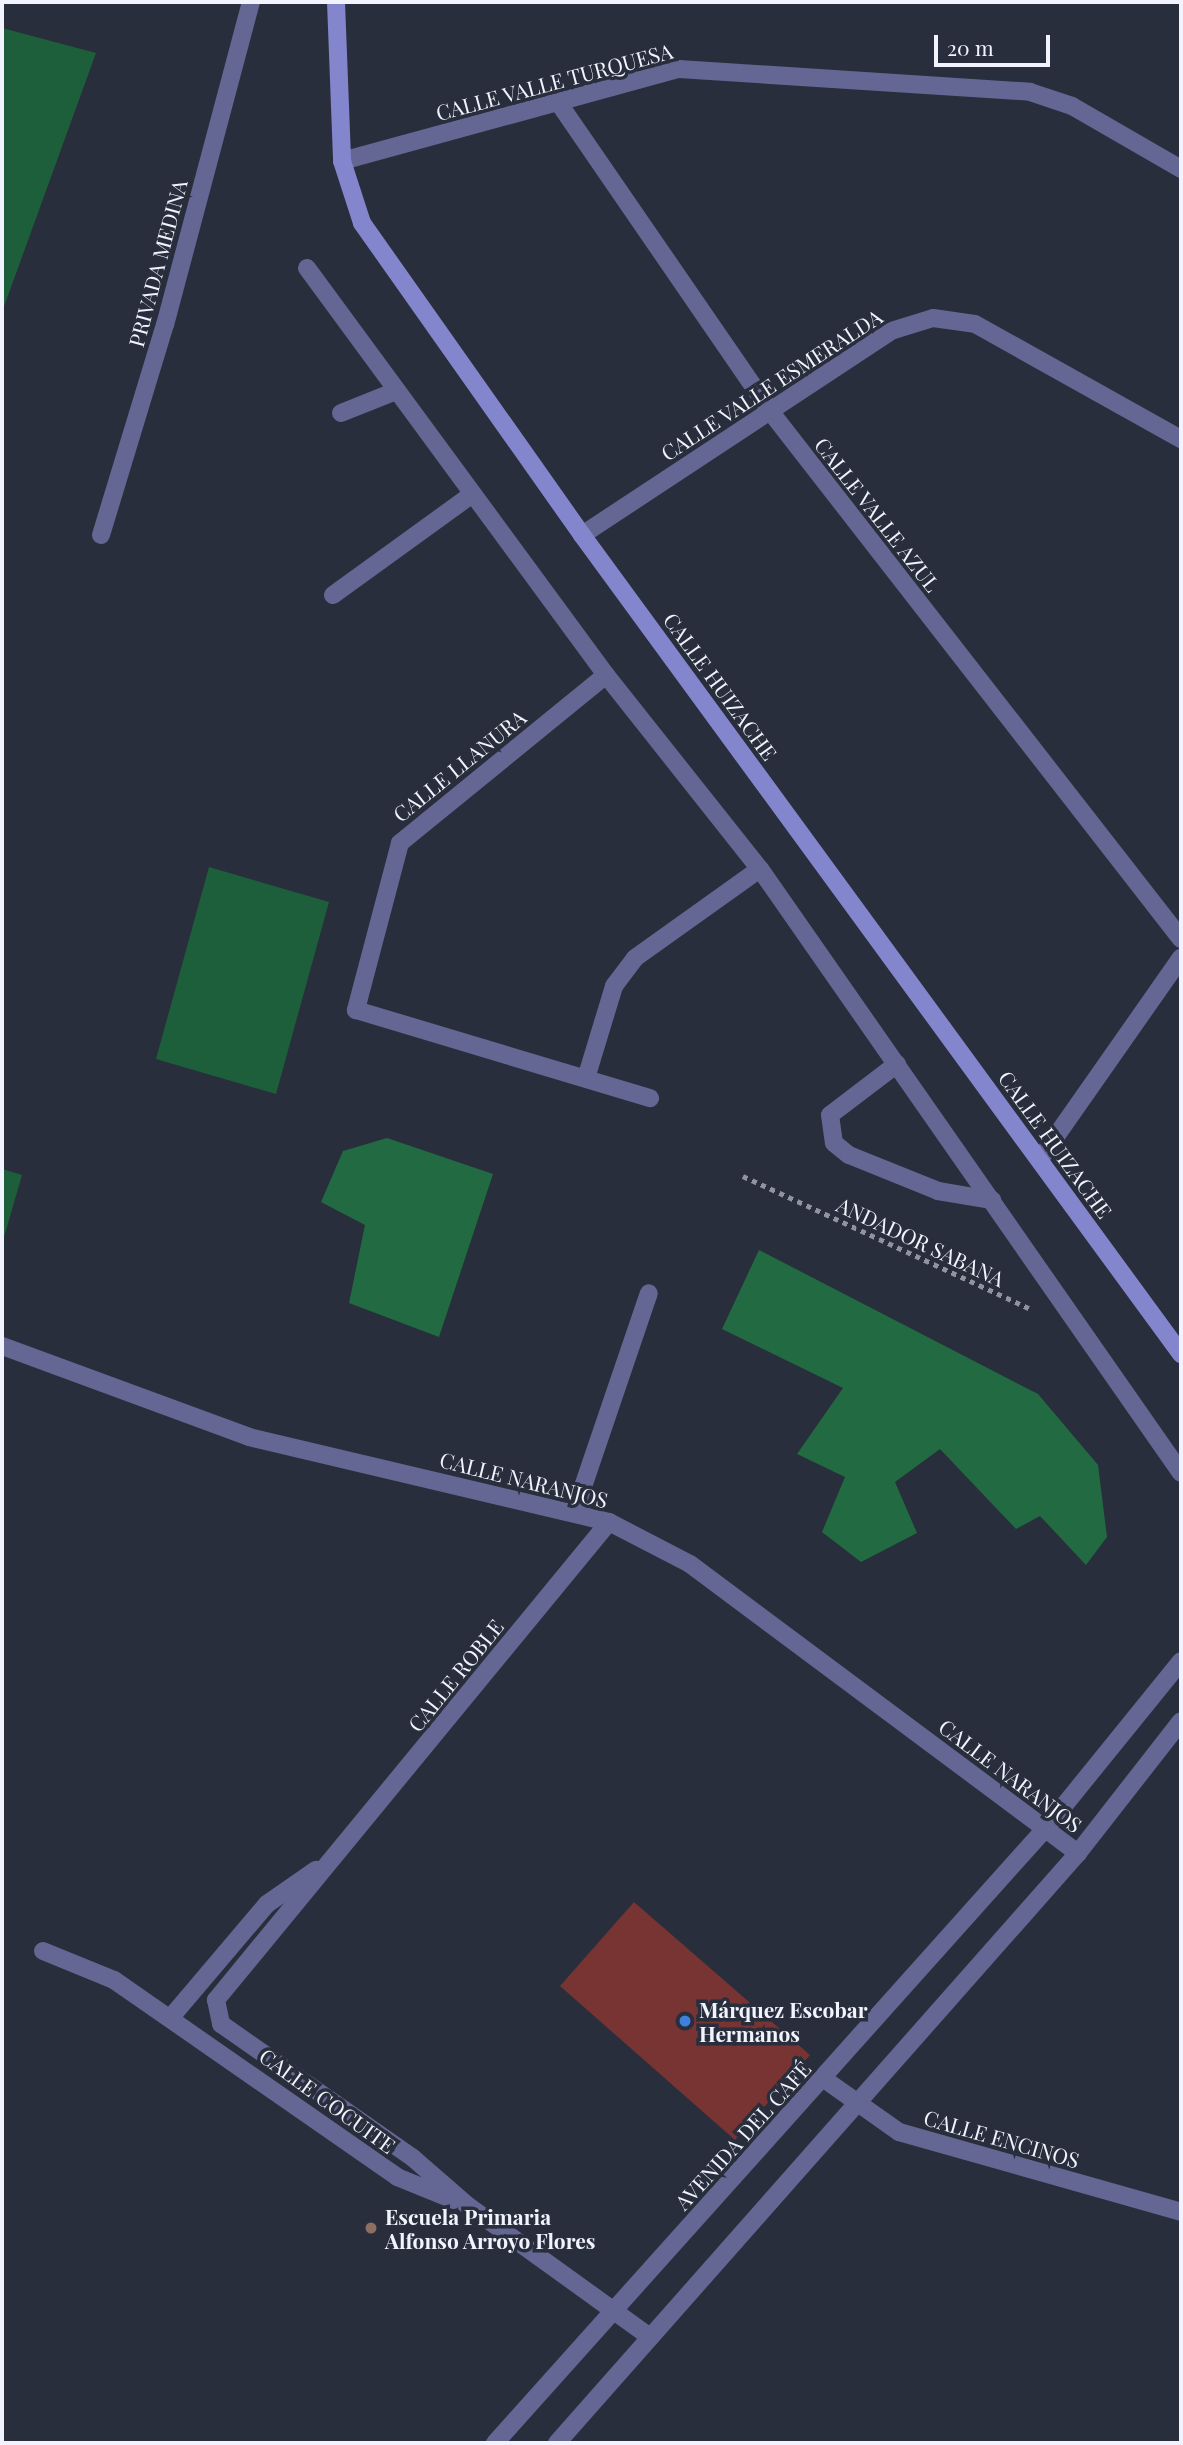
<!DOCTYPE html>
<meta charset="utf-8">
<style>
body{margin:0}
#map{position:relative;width:1183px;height:2445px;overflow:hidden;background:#292e3c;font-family:"Playfair Display",serif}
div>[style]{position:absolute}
.green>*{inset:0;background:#1e5f3b}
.forest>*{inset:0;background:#226a42}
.building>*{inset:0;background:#783433}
.path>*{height:4.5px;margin-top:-2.25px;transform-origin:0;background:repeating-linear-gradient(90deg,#90949f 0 5px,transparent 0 10px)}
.service>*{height:18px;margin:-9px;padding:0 9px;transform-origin:9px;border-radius:9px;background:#646793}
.minor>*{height:18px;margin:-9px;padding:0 9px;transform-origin:9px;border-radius:9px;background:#646793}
.secondary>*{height:18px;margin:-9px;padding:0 9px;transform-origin:9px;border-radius:9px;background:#8386cd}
.dots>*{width:19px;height:19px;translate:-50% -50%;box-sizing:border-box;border:4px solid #292e3c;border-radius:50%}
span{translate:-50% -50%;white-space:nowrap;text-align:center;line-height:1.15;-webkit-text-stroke:7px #292e3c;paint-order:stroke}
.street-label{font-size:21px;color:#f1f4fe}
.poi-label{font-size:21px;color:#f1f4fe;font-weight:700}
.left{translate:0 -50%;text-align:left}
.frame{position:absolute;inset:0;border:4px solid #f1f4fe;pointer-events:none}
.scale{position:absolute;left:934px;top:35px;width:116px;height:32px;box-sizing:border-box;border:4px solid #f1f4fe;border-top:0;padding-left:9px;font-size:21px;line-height:24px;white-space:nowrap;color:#f1f4fe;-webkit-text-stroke:5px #292e3c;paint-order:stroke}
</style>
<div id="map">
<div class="green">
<div style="clip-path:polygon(2px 28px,96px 53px,2px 312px)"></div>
<div style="clip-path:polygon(209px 867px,329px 902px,276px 1094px,156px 1059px)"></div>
<div style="clip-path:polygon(2px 1169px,22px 1175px,2px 1244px)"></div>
</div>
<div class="forest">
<div style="clip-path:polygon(387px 1138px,493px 1174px,439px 1337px,349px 1303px,365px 1225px,321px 1202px,343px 1151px)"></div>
<div style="clip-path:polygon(759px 1250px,1038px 1394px,1098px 1465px,1107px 1537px,1086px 1565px,1040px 1516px,1016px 1529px,940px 1449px,895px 1482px,917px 1533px,861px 1562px,822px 1532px,845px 1477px,797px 1454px,843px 1388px,722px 1329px)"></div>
</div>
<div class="building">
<div style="clip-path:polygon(634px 1902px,810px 2055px,735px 2140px,560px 1986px)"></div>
</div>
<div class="path">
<div style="left:743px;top:1176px;width:317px;rotate:24.8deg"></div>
</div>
<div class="service">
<div style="left:341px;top:413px;width:59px;rotate:-21.8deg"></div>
<div style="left:101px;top:535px;width:220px;rotate:-73.1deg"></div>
<div style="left:165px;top:325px;width:334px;rotate:-75.1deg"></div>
<div style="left:333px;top:595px;width:170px;rotate:-35.9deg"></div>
<div style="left:897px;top:1064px;width:84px;rotate:142.7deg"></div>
<div style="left:830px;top:1115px;width:28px;rotate:82deg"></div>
<div style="left:834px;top:1143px;width:19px;rotate:39deg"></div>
<div style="left:849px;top:1155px;width:96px;rotate:22deg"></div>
<div style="left:938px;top:1191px;width:55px;rotate:9.5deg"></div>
</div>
<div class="minor">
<div style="left:558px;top:102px;width:375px;rotate:55.5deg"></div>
<div style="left:770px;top:411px;width:669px;rotate:52.1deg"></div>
<div style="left:342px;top:161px;width:349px;rotate:-15.3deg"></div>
<div style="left:679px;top:69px;width:352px;rotate:3.7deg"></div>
<div style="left:1030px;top:92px;width:44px;rotate:18.4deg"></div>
<div style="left:1072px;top:106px;width:126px;rotate:30deg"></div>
<div style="left:307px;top:268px;width:505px;rotate:53.7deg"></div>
<div style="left:606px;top:675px;width:248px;rotate:51.6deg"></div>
<div style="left:760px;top:869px;width:736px;rotate:55.12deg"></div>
<div style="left:582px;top:535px;width:370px;rotate:-33.4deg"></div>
<div style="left:891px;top:331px;width:44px;rotate:-17.2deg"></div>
<div style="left:933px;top:318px;width:42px;rotate:8.1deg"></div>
<div style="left:975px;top:324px;width:236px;rotate:29.2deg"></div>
<div style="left:606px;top:675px;width:266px;rotate:140.8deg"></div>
<div style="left:400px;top:843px;width:173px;rotate:104.8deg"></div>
<div style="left:356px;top:1010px;width:307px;rotate:16.7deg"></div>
<div style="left:587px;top:1075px;width:93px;rotate:-73.1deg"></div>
<div style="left:614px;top:986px;width:35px;rotate:-53deg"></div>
<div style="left:635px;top:958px;width:153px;rotate:-35.5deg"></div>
<div style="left:1040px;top:1159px;width:246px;rotate:-55deg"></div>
<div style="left:2px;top:1346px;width:263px;rotate:20.2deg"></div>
<div style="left:249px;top:1437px;width:370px;rotate:13.3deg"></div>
<div style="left:609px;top:1522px;width:91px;rotate:27.4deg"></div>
<div style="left:690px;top:1564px;width:484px;rotate:36.7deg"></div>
<div style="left:574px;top:1513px;width:232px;rotate:-71.2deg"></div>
<div style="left:609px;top:1522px;width:619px;rotate:129.43deg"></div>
<div style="left:216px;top:2000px;width:25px;rotate:78deg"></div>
<div style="left:221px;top:2024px;width:234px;rotate:34.9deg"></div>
<div style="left:413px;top:2158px;width:72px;rotate:41deg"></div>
<div style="left:467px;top:2205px;width:226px;rotate:35.8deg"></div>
<div style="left:43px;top:1951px;width:77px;rotate:22.2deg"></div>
<div style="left:114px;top:1980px;width:345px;rotate:34.8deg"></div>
<div style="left:397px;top:2177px;width:61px;rotate:22deg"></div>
<div style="left:172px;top:2016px;width:147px;rotate:-49.7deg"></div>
<div style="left:267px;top:1904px;width:60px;rotate:-34.8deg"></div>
<div style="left:824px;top:2079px;width:92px;rotate:35.2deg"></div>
<div style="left:899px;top:2132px;width:293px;rotate:15.8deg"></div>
<div style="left:495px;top:2443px;width:824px;rotate:-48.15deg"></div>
<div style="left:1045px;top:1829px;width:216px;rotate:-51deg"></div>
<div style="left:557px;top:2443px;width:787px;rotate:-48.55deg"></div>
<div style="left:1078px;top:1853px;width:167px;rotate:-52deg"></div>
</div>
<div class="secondary">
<div style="left:336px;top:2px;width:159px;rotate:87.8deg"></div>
<div style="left:342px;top:161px;width:65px;rotate:72.1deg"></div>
<div style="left:362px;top:223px;width:382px;rotate:54.8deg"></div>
<div style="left:582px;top:535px;width:1015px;rotate:53.82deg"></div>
</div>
<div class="dots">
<div style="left:685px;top:2021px;background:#3f7fe0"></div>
<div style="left:371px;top:2228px;background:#8d6e63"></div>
</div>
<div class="street-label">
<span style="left:554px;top:81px;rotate:-15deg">CALLE VALLE TURQUESA</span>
<span style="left:157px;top:263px;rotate:-75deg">PRIVADA MEDINA</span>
<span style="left:771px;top:384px;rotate:-33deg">CALLE VALLE ESMERALDA</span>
<span style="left:878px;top:514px;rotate:52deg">CALLE VALLE AZUL</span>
<span style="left:721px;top:686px;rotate:54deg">CALLE HUIZACHE</span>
<span style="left:459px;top:765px;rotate:-39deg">CALLE LLANURA</span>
<span style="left:1056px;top:1144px;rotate:54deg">CALLE HUIZACHE</span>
<span style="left:921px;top:1241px;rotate:25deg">ANDADOR SABANA</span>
<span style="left:524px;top:1479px;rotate:14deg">CALLE NARANJOS</span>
<span style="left:455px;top:1675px;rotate:-51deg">CALLE ROBLE</span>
<span style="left:1011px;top:1775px;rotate:37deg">CALLE NARANJOS</span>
<span style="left:328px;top:2100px;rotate:36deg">CALLE COCUITE</span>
<span style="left:742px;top:2135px;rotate:-48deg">AVENIDA DEL CAFÉ</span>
<span style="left:1002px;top:2138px;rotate:16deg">CALLE ENCINOS</span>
</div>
<div class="poi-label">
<span class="left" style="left:699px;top:2021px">Márquez Escobar<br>Hermanos</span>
<span class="left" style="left:385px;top:2228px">Escuela Primaria<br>Alfonso Arroyo Flores</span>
</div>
<div class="frame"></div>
<div class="scale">20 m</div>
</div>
